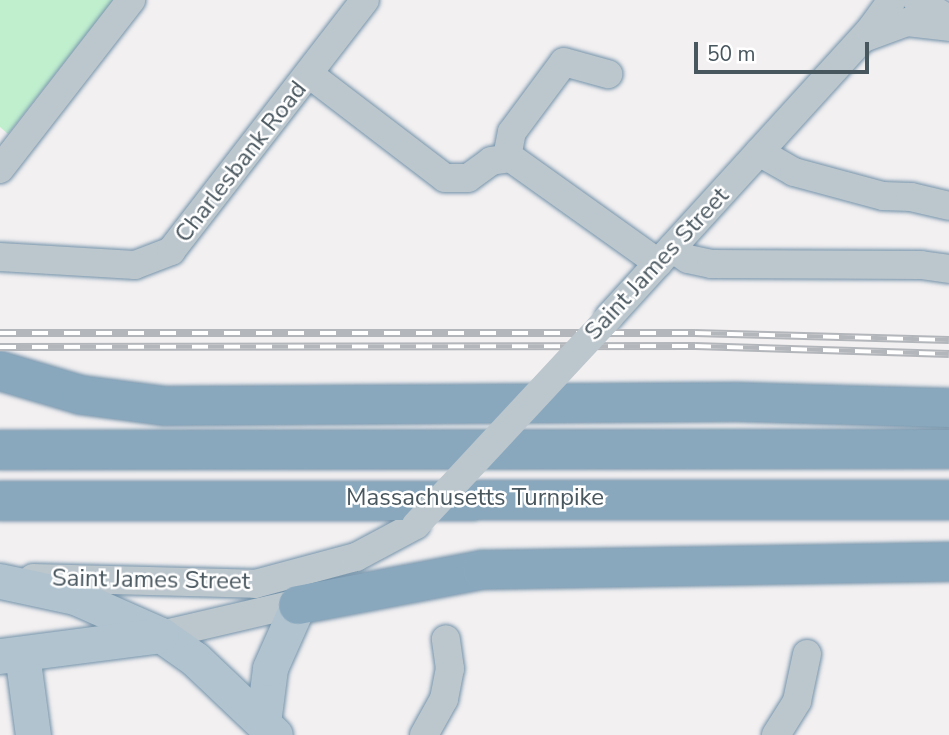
<!DOCTYPE html>
<style>
body{margin:0}
#map{position:relative;width:949px;height:735px;overflow:hidden;background:#f3f0f1;font-family:"Nunito Sans",sans-serif}
div>[style]{position:absolute}
.green>*{inset:0;background:#c0efce}
.roads{filter:drop-shadow(0 0 2px #7493aa) drop-shadow(0 0 2px #7493aa)}
.minor>*{height:28px;margin:-14px;padding:0 14px;transform-origin:14px;border-radius:14px;background:#bcc6cd}
.major>*{height:35px;margin:-17.5px;padding:0 17.5px;transform-origin:17.5px;border-radius:17.5px;background:#b0c3cf}
.highway>*{height:38px;margin:-19px;padding:0 19px;transform-origin:19px;border-radius:19px;background:#89a8be}
.rail>*{height:8px;margin-top:-4px;transform-origin:0;background:repeating-linear-gradient(90deg,#fff 0 16px,#b3b6bb 0 32px);box-sizing:border-box;border-block:2px solid #b3b6bb}
.minor-bridge>*{height:28px;margin:-14px;padding:0 14px;transform-origin:14px;border-radius:14px;background:#bcc6cd}
span{translate:-50% -50%;white-space:nowrap;text-align:center;line-height:1.15;-webkit-text-stroke:5px #fff;paint-order:stroke}
.street-label{font-size:24px;color:#48565e}
.scale{position:absolute;left:694px;top:42px;width:175px;height:32px;box-sizing:border-box;border:4px solid #48565e;border-top:0;padding-left:9px;font-size:21px;line-height:24px;white-space:nowrap;color:#48565e;-webkit-text-stroke:5px #fff;paint-order:stroke}
</style>
<div id="map">
<div class="green">
<div style="clip-path:polygon(0 0,113px 0,8px 134px,0 127px)"></div>
</div>
<div class="roads">
<div class="minor">
<div style="left:917px;top:0;width:37px;rotate:31deg"></div>
<div style="left:866px;top:37px;width:44px;rotate:-20.1deg"></div>
<div style="left:907px;top:22px;width:42px;rotate:6.8deg"></div>
<div style="left:309px;top:74px;width:171px;rotate:37.4deg"></div>
<div style="left:445px;top:178px;width:23px"></div>
<div style="left:468px;top:178px;width:29px;rotate:-36deg"></div>
<div style="left:491px;top:161px;width:20px;rotate:-9deg"></div>
<div style="left:511px;top:158px;width:181px;rotate:35.5deg"></div>
<div style="left:759px;top:152px;width:40px;rotate:29.7deg"></div>
<div style="left:794px;top:172px;width:92px;rotate:15.1deg"></div>
<div style="left:883px;top:196px;width:28px;rotate:2deg"></div>
<div style="left:911px;top:197px;width:39px;rotate:13deg"></div>
<div style="left:507px;top:157px;width:25px;rotate:-79deg"></div>
<div style="left:512px;top:132px;width:87px;rotate:-53.4deg"></div>
<div style="left:564px;top:62px;width:46px;rotate:15.3deg"></div>
<div style="left:0;top:169px;width:214px;rotate:-52.2deg"></div>
<div style="left:672px;top:248px;width:19px;rotate:35deg"></div>
<div style="left:688px;top:259px;width:24px;rotate:12deg"></div>
<div style="left:711px;top:264px;width:210px;rotate:0.3deg"></div>
<div style="left:921px;top:265px;width:28px;rotate:8deg"></div>
<div style="left:0;top:257px;width:135px;rotate:3.4deg"></div>
<div style="left:135px;top:265px;width:39px;rotate:-21deg"></div>
<div style="left:171px;top:251px;width:317px;rotate:-52.3deg"></div>
<div style="left:609px;top:317px;width:389px;rotate:-47.7deg"></div>
<div style="left:871px;top:29px;width:36px;rotate:-54deg"></div>
<div style="left:33px;top:578px;width:222px;rotate:1.5deg"></div>
<div style="left:255px;top:584px;width:105px;rotate:-15deg"></div>
<div style="left:356px;top:557px;width:68px;rotate:-28.1deg"></div>
<div style="left:161px;top:635px;width:155px;rotate:-13.1deg"></div>
<div style="left:424px;top:735px;width:41px;rotate:-60.9deg"></div>
<div style="left:444px;top:699px;width:31px;rotate:-79deg"></div>
<div style="left:450px;top:669px;width:30px;rotate:-98deg"></div>
<div style="left:776px;top:735px;width:40px;rotate:-58deg"></div>
<div style="left:797px;top:701px;width:48px;rotate:-78deg"></div>
</div>
<div class="major">
<div style="left:0;top:581px;width:77px;rotate:12deg"></div>
<div style="left:75px;top:597px;width:94px;rotate:23.8deg"></div>
<div style="left:161px;top:635px;width:42px;rotate:35.2deg"></div>
<div style="left:195px;top:659px;width:110px;rotate:43.5deg"></div>
<div style="left:22px;top:654px;width:82px;rotate:82.3deg"></div>
<div style="left:0;top:656px;width:162px;rotate:-7.4deg"></div>
<div style="left:263px;top:723px;width:55px;rotate:-82.7deg"></div>
<div style="left:270px;top:668px;width:69px;rotate:-66deg"></div>
</div>
<div class="highway">
<div style="left:0;top:371px;width:84px;rotate:16.5deg"></div>
<div style="left:81px;top:395px;width:85px;rotate:7.5deg"></div>
<div style="left:165px;top:406px;width:572px;rotate:-0.4deg"></div>
<div style="left:737px;top:402px;width:212px;rotate:1.6deg"></div>
<div style="left:0;top:450px;width:949px;rotate:-0.06deg"></div>
<div style="left:0;top:501px;width:949px;rotate:-0.06deg"></div>
<div style="left:298px;top:605px;width:187px;rotate:-10.8deg"></div>
<div style="left:482px;top:570px;width:467px;rotate:-1deg"></div>
</div>
</div>
<div class="rail">
<div style="left:0;top:333px;width:695px"></div>
<div style="left:695px;top:333px;width:254px;rotate:1.6deg"></div>
<div style="left:0;top:347px;width:695px;rotate:-0.08deg"></div>
<div style="left:695px;top:346px;width:254px;rotate:1.8deg"></div>
</div>
<div class="minor-bridge">
<div style="left:416px;top:525px;width:284px;rotate:-47.1deg"></div>
</div>
<div class="street-label">
<span style="left:241px;top:162px;rotate:-52deg">Charlesbank Road</span>
<span style="left:657px;top:264px;rotate:-47deg">Saint James Street</span>
<span style="left:475px;top:498px">Massachusetts Turnpike</span>
<span style="left:151px;top:580px;rotate:1deg">Saint James Street</span>
</div>
<div class="scale">50 m</div>
</div>
